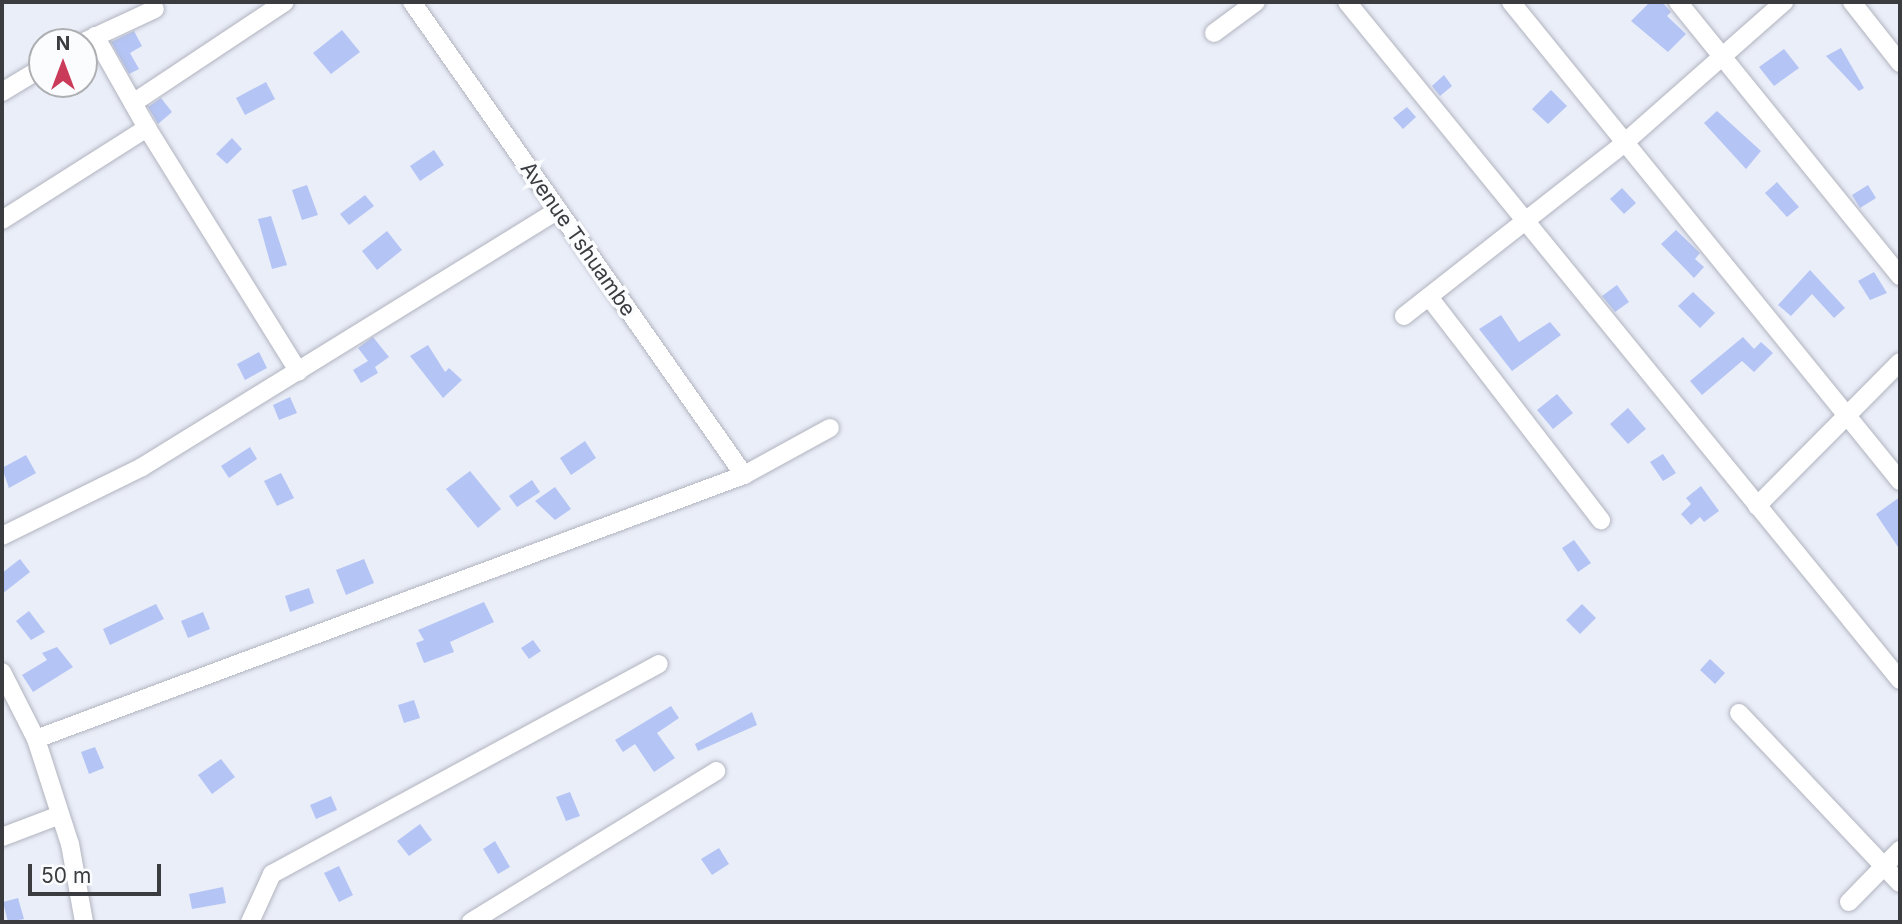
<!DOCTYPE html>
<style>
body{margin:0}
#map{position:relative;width:1902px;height:924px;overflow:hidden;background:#eaeef9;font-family:Inter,sans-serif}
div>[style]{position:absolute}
.building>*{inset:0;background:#b4c4f4}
.roads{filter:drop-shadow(0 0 2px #b1b4bf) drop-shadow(0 0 2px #b1b4bf)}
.minor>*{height:18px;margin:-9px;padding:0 9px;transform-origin:9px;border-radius:9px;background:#fff}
span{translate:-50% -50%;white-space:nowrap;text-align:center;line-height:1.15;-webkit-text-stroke:7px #fbfcfe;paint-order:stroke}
.street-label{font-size:21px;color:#3a3c40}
.frame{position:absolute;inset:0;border:4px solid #3a3c40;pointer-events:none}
.north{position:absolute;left:28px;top:28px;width:70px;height:70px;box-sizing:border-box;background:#fbfcfe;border:2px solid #aeafb2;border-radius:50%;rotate:0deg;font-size:19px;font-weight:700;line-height:28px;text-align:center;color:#3a3c40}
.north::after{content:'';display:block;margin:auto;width:24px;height:32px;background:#ca3a59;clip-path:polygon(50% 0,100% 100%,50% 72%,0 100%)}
.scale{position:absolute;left:28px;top:864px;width:133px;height:32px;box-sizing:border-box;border:4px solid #3a3c40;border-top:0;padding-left:9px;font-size:21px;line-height:24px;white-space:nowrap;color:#3a3c40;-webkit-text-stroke:5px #fbfcfe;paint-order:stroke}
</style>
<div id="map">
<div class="building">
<div style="clip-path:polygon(1650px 2px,1662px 2px,1671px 12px,1667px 16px,1686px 34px,1668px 52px,1631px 21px)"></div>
<div style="clip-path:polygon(342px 30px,360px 52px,331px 74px,313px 53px)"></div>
<div style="clip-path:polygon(134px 31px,142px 46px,130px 53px,139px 69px,129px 74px,111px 42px)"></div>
<div style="clip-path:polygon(1841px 48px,1864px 88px,1859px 91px,1826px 56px)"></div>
<div style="clip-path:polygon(1784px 49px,1799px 68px,1774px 86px,1759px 67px)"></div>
<div style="clip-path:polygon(1444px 75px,1452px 86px,1440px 96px,1432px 86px)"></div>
<div style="clip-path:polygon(266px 82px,275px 99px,245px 115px,236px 98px)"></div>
<div style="clip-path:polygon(1551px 90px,1567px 106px,1548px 124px,1532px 109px)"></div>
<div style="clip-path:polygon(161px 98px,172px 112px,158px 124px,148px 107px)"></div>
<div style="clip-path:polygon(1407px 107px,1416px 117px,1403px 129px,1393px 118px)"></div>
<div style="clip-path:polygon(1717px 111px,1761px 151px,1746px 169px,1704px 123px)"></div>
<div style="clip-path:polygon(232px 138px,242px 149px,227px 164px,216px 154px)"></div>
<div style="clip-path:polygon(434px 150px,444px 165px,420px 181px,410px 166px)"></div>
<div style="clip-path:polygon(1777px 182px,1799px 207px,1787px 217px,1765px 193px)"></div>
<div style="clip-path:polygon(307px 185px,318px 215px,302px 220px,292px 190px)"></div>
<div style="clip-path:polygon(1868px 185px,1876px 198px,1860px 208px,1852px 195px)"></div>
<div style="clip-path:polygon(1622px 188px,1636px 203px,1624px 214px,1610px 199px)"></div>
<div style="clip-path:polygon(365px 195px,374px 206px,349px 225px,340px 214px)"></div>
<div style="clip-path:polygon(271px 216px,287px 265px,272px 269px,258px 219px)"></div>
<div style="clip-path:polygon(1676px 230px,1700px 253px,1695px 259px,1704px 267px,1694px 278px,1661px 244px)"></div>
<div style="clip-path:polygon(387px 231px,402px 250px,377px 270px,362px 251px)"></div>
<div style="clip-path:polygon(1810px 270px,1845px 308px,1834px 318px,1812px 294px,1791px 316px,1778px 305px)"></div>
<div style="clip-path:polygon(1874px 272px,1887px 293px,1870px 300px,1858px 281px)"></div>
<div style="clip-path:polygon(1617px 285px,1629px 302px,1615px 312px,1602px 296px)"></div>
<div style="clip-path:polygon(1693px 292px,1715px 313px,1700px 328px,1678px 306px)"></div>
<div style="clip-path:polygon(1501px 315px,1519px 342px,1550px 322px,1561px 335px,1512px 371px,1479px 329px)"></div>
<div style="clip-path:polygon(373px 337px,389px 357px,375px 367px,378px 373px,361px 383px,353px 370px,368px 361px,358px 348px)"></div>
<div style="clip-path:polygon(1743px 337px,1754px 349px,1761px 342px,1773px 353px,1754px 372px,1742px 361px,1702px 395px,1690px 381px)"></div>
<div style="clip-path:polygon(428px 345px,445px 372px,449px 368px,462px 380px,443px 398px,410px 356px)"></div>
<div style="clip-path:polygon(259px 352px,267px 368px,245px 380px,237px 364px)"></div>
<div style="clip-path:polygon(1557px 394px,1573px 413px,1553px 429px,1537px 410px)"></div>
<div style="clip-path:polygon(290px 397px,297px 413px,279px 420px,273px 405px)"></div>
<div style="clip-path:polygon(1628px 408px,1646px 429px,1628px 444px,1610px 424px)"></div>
<div style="clip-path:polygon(585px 441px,596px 458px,571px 475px,560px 458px)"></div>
<div style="clip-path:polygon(250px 447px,257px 459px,229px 478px,221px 466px)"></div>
<div style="clip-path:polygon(1663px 454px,1676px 473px,1663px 481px,1650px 462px)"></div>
<div style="clip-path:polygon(26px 455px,36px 473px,9px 488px,2px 468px)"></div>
<div style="clip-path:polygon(470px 471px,501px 509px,478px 528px,446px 489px)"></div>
<div style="clip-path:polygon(281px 473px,294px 498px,277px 506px,264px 481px)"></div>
<div style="clip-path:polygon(532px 480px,540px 492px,517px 507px,509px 496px)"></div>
<div style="clip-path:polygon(1701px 486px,1719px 511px,1704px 522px,1700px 517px,1691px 525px,1681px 514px,1691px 504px,1686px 498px)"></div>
<div style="clip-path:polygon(555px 487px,571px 509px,555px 520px,535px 501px)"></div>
<div style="clip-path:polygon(1900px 497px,1900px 550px,1876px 514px)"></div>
<div style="clip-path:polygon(1574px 540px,1591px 563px,1578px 572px,1562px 548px)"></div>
<div style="clip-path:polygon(20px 559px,30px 572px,2px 594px,2px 573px)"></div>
<div style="clip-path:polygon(364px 559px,374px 583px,346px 595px,336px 570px)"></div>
<div style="clip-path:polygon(309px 588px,314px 603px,290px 612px,285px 596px)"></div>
<div style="clip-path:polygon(484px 602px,494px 622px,450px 642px,454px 652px,424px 663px,416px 643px,424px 640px,418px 630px)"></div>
<div style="clip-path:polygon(156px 604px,164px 619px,110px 645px,103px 629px)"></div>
<div style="clip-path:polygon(1582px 604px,1596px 618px,1580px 634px,1566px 620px)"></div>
<div style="clip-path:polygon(29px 611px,45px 632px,31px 640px,16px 621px)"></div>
<div style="clip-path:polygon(203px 612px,210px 629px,188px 638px,181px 621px)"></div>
<div style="clip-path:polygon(533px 640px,541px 651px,529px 659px,521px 648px)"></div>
<div style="clip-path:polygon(57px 647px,73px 667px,33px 692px,22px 675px,47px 660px,42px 653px)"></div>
<div style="clip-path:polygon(1710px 659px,1725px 673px,1715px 684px,1700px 670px)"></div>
<div style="clip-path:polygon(414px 700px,420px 718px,404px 723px,398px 705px)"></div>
<div style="clip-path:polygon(671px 706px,679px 718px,657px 733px,675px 758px,654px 772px,635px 744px,623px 752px,615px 740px)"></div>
<div style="clip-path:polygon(752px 712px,757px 725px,698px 751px,695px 744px)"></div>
<div style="clip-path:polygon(95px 747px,104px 768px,89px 774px,81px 752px)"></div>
<div style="clip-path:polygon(221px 759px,235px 777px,212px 794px,198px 775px)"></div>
<div style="clip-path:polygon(570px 792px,580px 816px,566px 821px,556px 797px)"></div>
<div style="clip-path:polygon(331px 796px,337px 810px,316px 819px,310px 805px)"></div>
<div style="clip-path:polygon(420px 824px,432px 840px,409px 856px,397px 841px)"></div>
<div style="clip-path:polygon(495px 841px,510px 867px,498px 874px,483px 849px)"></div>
<div style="clip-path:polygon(719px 848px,729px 864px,712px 875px,701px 859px)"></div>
<div style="clip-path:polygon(339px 866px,353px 895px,339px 902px,324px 873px)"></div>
<div style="clip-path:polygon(223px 887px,226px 903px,192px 909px,189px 894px)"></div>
<div style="clip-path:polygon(18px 898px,24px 919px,8px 922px,3px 902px)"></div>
</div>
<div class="roads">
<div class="minor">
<div style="left:412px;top:2px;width:578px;rotate:54.93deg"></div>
<div style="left:1347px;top:2px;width:875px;rotate:50.8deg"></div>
<div style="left:1511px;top:2px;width:617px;rotate:50.92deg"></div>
<div style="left:1678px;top:2px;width:353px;rotate:51deg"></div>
<div style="left:1852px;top:2px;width:78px;rotate:51.8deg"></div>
<div style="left:1214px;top:33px;width:52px;rotate:-36.4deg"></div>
<div style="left:95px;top:36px;width:106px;rotate:60.5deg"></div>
<div style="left:147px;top:128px;width:287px;rotate:58.1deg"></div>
<div style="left:84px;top:42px;width:78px;rotate:-24.9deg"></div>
<div style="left:2px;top:92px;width:47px;rotate:-31deg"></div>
<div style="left:133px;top:103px;width:182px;rotate:-33.6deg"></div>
<div style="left:2px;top:220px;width:172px;rotate:-32.4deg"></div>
<div style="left:1429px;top:297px;width:282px;rotate:52.4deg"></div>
<div style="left:1404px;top:316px;width:278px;rotate:-38.1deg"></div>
<div style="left:1623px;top:144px;width:215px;rotate:-41.4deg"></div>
<div style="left:1757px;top:506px;width:203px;rotate:-45.2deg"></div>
<div style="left:2px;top:536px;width:156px;rotate:-26.2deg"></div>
<div style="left:142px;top:467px;width:489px;rotate:-31.7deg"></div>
<div style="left:2px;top:672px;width:75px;rotate:63.1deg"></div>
<div style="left:36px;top:739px;width:110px;rotate:72.1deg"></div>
<div style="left:70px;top:844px;width:79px;rotate:79.8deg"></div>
<div style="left:1739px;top:713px;width:234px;rotate:46.6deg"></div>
<div style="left:36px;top:739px;width:756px;rotate:-20.45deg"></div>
<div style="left:744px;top:475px;width:98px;rotate:-28.7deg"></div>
<div style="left:2px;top:837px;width:62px;rotate:-20.8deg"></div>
<div style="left:1849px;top:902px;width:73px;rotate:-45.6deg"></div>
<div style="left:250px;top:922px;width:53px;rotate:-65.4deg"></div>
<div style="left:272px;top:874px;width:440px;rotate:-28.5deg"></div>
<div style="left:471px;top:922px;width:288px;rotate:-31.6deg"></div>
</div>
</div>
<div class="street-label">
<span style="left:578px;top:239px;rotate:55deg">Avenue Tshuambe</span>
</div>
<div class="frame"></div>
<div class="north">N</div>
<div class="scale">50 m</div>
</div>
